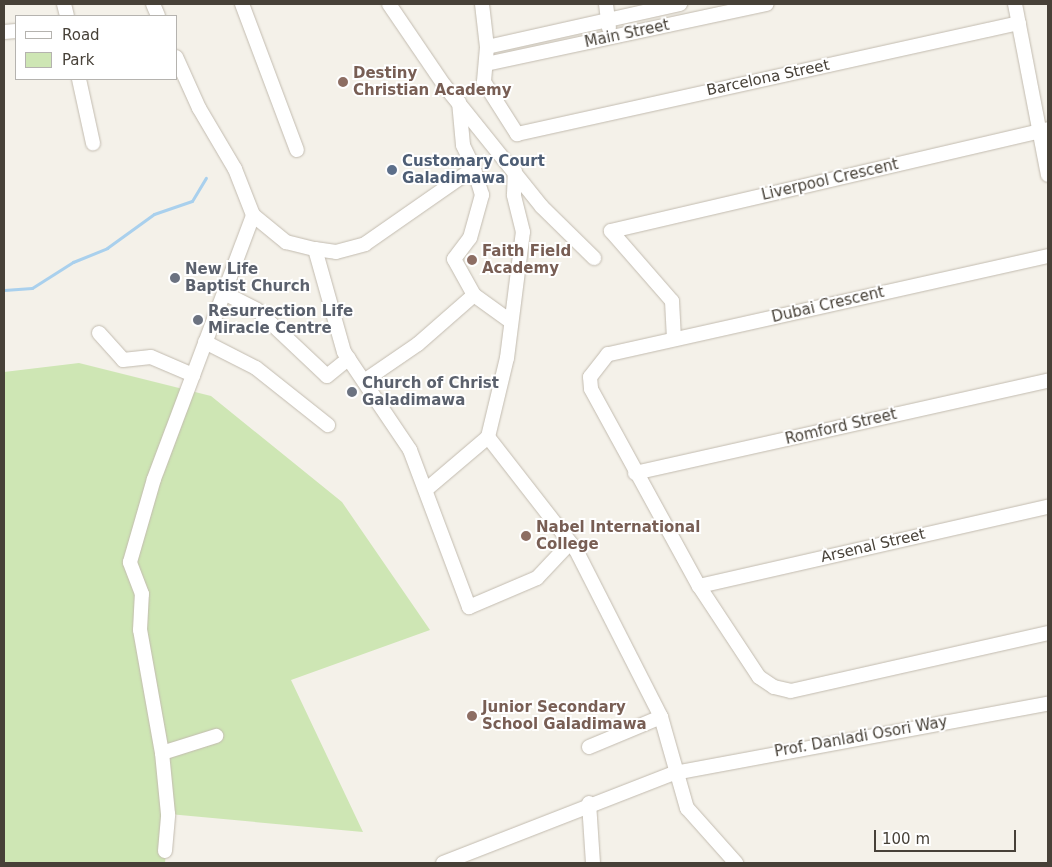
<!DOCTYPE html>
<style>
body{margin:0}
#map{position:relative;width:1052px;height:867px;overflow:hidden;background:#f4f1e9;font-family:"DejaVu Sans",sans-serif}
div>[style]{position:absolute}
.green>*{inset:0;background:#cee6b4}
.stream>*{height:3px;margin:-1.5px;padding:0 1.5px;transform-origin:1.5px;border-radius:1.5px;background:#a9d0ed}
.roads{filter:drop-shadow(0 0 1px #c2bbaf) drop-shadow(0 0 1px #c2bbaf)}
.minor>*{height:14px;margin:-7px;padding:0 7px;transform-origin:7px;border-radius:7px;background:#fff}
.dots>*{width:14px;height:14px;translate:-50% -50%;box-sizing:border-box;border:2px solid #fff;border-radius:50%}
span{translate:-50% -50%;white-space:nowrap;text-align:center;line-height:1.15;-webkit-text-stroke:4px #fff;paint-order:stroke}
.street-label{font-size:15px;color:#474138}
.education-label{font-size:15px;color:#785e54;font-weight:700}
.left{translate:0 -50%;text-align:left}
.service-label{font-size:15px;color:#4e5e75;font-weight:700}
.worship-label{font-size:15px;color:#5b616d;font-weight:700}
.frame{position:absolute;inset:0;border:5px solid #474138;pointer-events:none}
.legend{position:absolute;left:15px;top:15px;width:162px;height:65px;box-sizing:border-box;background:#fff;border:1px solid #b5b3af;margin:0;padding:6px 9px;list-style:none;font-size:15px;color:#474138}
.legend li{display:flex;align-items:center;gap:10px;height:25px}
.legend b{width:25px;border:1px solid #b5b3af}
.scale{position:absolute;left:874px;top:830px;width:142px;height:22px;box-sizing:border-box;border:2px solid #474138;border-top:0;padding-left:6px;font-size:15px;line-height:18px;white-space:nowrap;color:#474138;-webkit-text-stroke:4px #fff;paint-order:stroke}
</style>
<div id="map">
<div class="green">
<div style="clip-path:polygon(79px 363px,211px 396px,342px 502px,430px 630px,291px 680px,363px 832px,169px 814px,165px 863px,4px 863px,4px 372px)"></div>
</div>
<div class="stream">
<div style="left:4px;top:290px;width:28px;rotate:-4deg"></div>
<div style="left:32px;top:288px;width:49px;rotate:-32.4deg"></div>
<div style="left:73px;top:262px;width:37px;rotate:-22deg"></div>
<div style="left:107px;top:248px;width:58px;rotate:-35.9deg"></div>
<div style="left:154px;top:214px;width:40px;rotate:-18.9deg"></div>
<div style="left:192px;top:201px;width:27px;rotate:-59deg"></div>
</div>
<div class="roads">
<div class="minor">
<div style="left:64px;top:4px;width:12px;rotate:76deg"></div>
<div style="left:153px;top:4px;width:13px;rotate:67deg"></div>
<div style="left:242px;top:4px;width:156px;rotate:69.4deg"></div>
<div style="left:389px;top:4px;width:98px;rotate:55.8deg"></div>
<div style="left:444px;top:85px;width:156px;rotate:51.2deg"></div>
<div style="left:542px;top:207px;width:73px;rotate:44.4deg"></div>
<div style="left:482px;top:4px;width:43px;rotate:83.4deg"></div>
<div style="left:487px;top:47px;width:35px;rotate:95deg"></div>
<div style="left:484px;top:82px;width:62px;rotate:57.6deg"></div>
<div style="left:517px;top:134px;width:514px;rotate:-12.47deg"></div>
<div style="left:606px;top:4px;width:24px;rotate:83deg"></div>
<div style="left:1015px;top:4px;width:174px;rotate:79.1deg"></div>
<div style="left:4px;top:32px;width:12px;rotate:-5deg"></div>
<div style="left:487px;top:47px;width:198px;rotate:-12.6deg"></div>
<div style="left:176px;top:57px;width:56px;rotate:65.7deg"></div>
<div style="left:199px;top:108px;width:71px;rotate:59.5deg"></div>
<div style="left:235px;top:169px;width:49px;rotate:68.6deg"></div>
<div style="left:253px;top:215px;width:43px;rotate:39.3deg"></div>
<div style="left:286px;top:242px;width:30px;rotate:14deg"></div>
<div style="left:315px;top:249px;width:107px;rotate:74.3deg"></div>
<div style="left:344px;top:352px;width:118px;rotate:56deg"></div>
<div style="left:410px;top:450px;width:168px;rotate:69.4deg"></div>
<div style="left:469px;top:607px;width:74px;rotate:-23.1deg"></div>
<div style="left:537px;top:578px;width:48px;rotate:-46.7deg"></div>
<div style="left:486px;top:64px;width:287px;rotate:-12.1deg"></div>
<div style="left:79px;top:79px;width:66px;rotate:77.7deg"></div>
<div style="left:315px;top:249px;width:21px;rotate:8deg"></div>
<div style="left:336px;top:252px;width:30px;rotate:-15deg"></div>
<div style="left:365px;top:244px;width:133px;rotate:-34.9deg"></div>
<div style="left:474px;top:168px;width:25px;rotate:-116deg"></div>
<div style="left:463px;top:145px;width:43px;rotate:-95.3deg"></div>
<div style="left:1048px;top:256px;width:451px;rotate:167.4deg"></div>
<div style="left:608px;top:354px;width:29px;rotate:128deg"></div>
<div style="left:590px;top:377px;width:12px;rotate:85deg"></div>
<div style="left:591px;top:389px;width:225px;rotate:61.3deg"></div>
<div style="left:699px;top:586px;width:109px;rotate:56.6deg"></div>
<div style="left:759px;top:677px;width:18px;rotate:34deg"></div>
<div style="left:774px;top:687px;width:17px;rotate:13deg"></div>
<div style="left:791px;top:691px;width:263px;rotate:-12.7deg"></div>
<div style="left:224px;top:293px;width:37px;rotate:27deg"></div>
<div style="left:257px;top:310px;width:96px;rotate:43.3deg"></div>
<div style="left:327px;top:376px;width:28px;rotate:-39deg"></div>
<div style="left:474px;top:295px;width:41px;rotate:-119.1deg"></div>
<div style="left:454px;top:259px;width:26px;rotate:-53deg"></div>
<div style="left:470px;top:238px;width:45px;rotate:-74.4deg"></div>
<div style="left:482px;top:195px;width:28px;rotate:-107deg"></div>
<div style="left:99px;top:333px;width:36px;rotate:48deg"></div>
<div style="left:123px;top:360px;width:28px;rotate:-6deg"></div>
<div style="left:151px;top:357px;width:46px;rotate:23.2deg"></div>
<div style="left:674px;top:339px;width:38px;rotate:-93deg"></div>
<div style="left:672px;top:301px;width:93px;rotate:-131.1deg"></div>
<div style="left:611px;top:231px;width:449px;rotate:-13.1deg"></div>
<div style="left:205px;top:342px;width:57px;rotate:27deg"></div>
<div style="left:256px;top:368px;width:92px;rotate:38.4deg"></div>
<div style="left:364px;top:381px;width:65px;rotate:-34.4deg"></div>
<div style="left:418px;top:344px;width:74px;rotate:-41.2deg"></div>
<div style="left:474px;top:295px;width:44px;rotate:35.8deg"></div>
<div style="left:488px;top:437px;width:143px;rotate:52.1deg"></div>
<div style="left:576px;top:550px;width:187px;rotate:63deg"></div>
<div style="left:661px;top:717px;width:95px;rotate:74.1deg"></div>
<div style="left:687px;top:808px;width:74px;rotate:48.3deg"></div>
<div style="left:635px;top:473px;width:423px;rotate:-12.6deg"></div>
<div style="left:428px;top:488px;width:79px;rotate:-40.4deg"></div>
<div style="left:488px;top:437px;width:81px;rotate:-76.5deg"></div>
<div style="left:507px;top:358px;width:127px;rotate:-82.8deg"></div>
<div style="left:523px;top:232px;width:38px;rotate:-104deg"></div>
<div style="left:514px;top:195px;width:24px;rotate:-88deg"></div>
<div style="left:699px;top:586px;width:358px;rotate:-12.8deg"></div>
<div style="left:589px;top:747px;width:78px;rotate:-22.6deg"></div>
<div style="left:162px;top:753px;width:57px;rotate:-17.5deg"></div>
<div style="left:589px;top:803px;width:60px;rotate:86.2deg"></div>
<div style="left:165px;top:851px;width:37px;rotate:-85deg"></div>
<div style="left:168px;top:814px;width:61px;rotate:-95.6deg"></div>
<div style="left:162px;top:753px;width:125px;rotate:-100.1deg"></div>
<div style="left:140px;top:630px;width:36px;rotate:-87deg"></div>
<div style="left:142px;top:594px;width:34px;rotate:-111deg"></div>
<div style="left:130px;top:562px;width:86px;rotate:-73.9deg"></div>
<div style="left:154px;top:479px;width:282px;rotate:-69.4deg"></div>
<div style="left:443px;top:863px;width:248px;rotate:-21.3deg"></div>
<div style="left:674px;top:773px;width:380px;rotate:-10.5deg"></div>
</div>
</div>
<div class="dots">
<div style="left:343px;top:82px;background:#8d6e63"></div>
<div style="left:392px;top:170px;background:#5c6f8a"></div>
<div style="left:472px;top:260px;background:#8d6e63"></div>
<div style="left:175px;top:278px;background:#6b7280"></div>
<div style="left:198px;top:320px;background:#6b7280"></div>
<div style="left:352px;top:392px;background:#6b7280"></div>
<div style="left:526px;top:536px;background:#8d6e63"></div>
<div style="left:472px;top:716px;background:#8d6e63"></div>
</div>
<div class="street-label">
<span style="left:627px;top:34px;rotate:-12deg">Main Street</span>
<span style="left:768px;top:78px;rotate:-12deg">Barcelona Street</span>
<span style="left:830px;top:180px;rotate:-13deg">Liverpool Crescent</span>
<span style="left:828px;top:305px;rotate:-13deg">Dubai Crescent</span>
<span style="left:841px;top:427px;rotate:-13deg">Romford Street</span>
<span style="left:873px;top:546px;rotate:-13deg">Arsenal Street</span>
<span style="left:861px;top:737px;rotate:-10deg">Prof. Danladi Osori Way</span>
</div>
<div class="education-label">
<span class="left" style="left:353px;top:82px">Destiny<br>Christian Academy</span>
<span class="left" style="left:482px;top:260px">Faith Field<br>Academy</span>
<span class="left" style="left:536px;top:536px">Nabel International<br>College</span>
<span class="left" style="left:482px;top:716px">Junior Secondary<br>School Galadimawa</span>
</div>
<div class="service-label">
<span class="left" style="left:402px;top:170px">Customary Court<br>Galadimawa</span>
</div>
<div class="worship-label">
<span class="left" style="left:185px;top:278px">New Life<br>Baptist Church</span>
<span class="left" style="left:208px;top:320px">Resurrection Life<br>Miracle Centre</span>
<span class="left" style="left:362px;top:392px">Church of Christ<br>Galadimawa</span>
</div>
<div class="frame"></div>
<ul class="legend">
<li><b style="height:6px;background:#fff"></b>Road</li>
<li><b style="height:14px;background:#cee6b4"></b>Park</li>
</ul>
<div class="scale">100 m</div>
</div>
